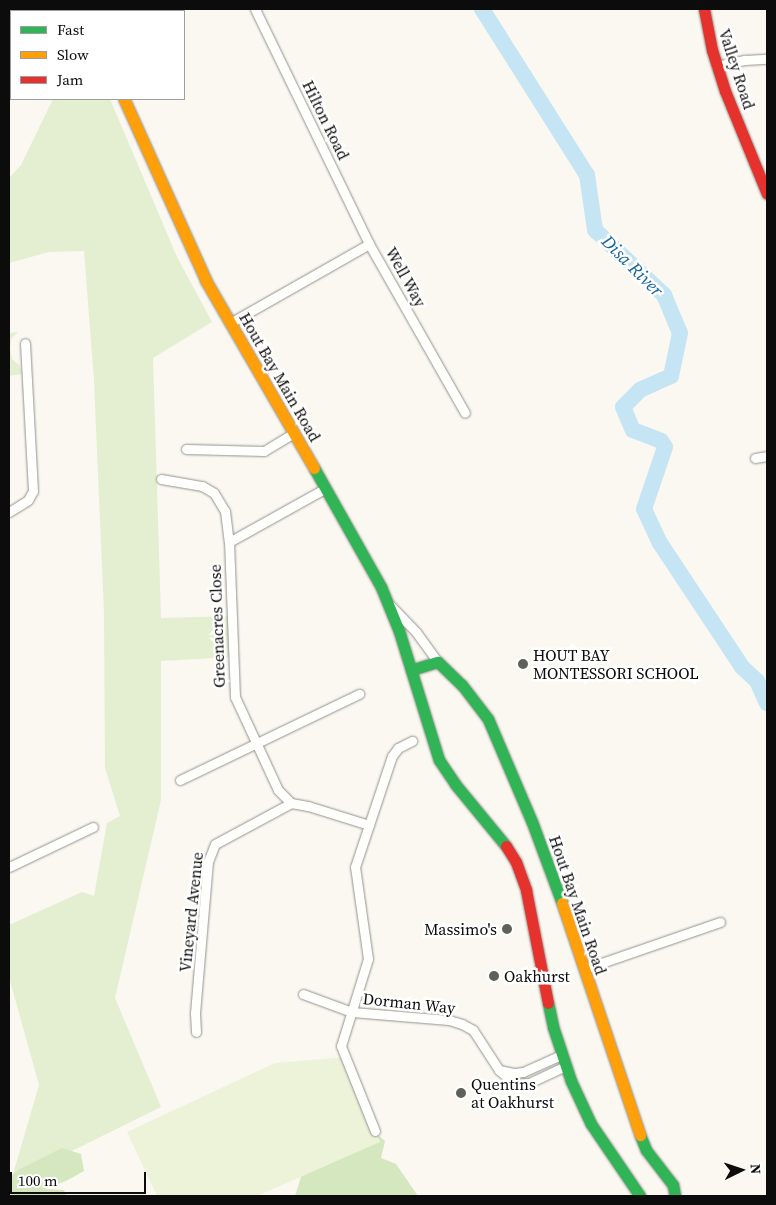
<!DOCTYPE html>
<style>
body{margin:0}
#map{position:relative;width:776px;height:1205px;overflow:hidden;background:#faf8f0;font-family:"Source Serif 4",serif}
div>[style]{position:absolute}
.green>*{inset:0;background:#e3efd0}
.forest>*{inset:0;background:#d4e7be}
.pitch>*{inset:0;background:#edf3d9}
.river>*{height:16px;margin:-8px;padding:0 8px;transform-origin:8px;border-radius:8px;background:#c6e5f4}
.roads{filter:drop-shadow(0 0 1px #93928f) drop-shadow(0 0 1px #93928f)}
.street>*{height:9px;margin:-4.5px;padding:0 4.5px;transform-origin:4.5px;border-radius:4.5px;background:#fefefd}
.fast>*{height:11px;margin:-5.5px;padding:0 5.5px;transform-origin:5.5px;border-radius:5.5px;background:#30b455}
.slow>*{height:11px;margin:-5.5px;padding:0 5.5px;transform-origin:5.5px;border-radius:5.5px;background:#ff9f0a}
.jam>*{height:11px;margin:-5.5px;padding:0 5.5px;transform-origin:5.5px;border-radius:5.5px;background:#e5322d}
.dots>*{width:14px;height:14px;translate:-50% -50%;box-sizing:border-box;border:2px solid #fff;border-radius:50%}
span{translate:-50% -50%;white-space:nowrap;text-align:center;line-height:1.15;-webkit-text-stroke:5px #fff;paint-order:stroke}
.street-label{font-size:16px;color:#0c0c0c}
.poi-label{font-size:16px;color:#0c0c0c}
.left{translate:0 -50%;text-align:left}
.right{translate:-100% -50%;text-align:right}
.water-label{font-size:18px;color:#17659c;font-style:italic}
.frame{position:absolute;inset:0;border:10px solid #0c0c0c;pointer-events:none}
.legend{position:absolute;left:10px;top:10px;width:175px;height:90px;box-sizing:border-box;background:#fff;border:1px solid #9e9e9e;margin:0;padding:6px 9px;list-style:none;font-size:15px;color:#0c0c0c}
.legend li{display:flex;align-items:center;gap:10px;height:25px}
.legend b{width:25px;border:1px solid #9e9e9e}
.north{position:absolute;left:716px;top:1145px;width:50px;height:50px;-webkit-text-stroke:4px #fff;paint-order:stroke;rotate:86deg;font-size:14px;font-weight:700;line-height:20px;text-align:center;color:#0c0c0c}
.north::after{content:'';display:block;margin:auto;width:18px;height:22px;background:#0c0c0c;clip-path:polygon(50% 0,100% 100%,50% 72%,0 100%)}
.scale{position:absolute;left:10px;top:1172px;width:136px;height:22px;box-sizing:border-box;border:2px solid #0c0c0c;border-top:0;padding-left:6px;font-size:15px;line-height:18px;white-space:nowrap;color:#0c0c0c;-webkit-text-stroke:4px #fff;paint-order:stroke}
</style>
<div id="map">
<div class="green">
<div style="clip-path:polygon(9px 9px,73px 9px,74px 11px,11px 11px,11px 13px)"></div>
<div style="clip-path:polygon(53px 99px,110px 99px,177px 257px,212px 322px,153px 358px,161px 618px,230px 616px,232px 657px,161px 661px,161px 800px,115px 998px,161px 1107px,11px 1181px,39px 1085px,9px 977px,9px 925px,82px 892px,94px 896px,107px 823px,120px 816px,105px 768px,104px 614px,94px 380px,84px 251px,49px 252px,9px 263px,9px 178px,21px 165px)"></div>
<div style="clip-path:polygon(18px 332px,11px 339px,10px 348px,12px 359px,19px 365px,22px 374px,9px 376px,9px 333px)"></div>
</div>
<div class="forest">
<div style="clip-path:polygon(369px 1127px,385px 1141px,381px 1158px,396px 1164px,418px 1196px,295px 1196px,306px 1161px)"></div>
<div style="clip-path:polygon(62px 1148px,81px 1154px,84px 1171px,66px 1181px,44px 1189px,64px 1190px,66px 1196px,9px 1196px,9px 1177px,20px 1169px)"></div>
</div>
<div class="pitch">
<div style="clip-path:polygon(346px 1057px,380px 1142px,257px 1196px,157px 1196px,127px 1132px,275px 1063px)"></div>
</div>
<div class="river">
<div style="left:482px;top:9px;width:196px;rotate:57.7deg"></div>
<div style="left:587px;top:175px;width:56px;rotate:81.7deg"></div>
<div style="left:595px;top:230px;width:95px;rotate:43.3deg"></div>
<div style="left:664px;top:295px;width:41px;rotate:67.2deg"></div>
<div style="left:680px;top:333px;width:44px;rotate:101.8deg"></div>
<div style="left:671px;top:376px;width:34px;rotate:156deg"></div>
<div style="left:640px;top:390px;width:24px;rotate:135deg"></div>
<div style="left:623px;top:407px;width:25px;rotate:67deg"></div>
<div style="left:633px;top:430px;width:30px;rotate:21deg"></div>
<div style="left:661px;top:441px;width:7px;rotate:56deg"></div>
<div style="left:665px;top:447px;width:65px;rotate:108.7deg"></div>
<div style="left:644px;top:509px;width:38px;rotate:65deg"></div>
<div style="left:660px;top:543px;width:149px;rotate:56.5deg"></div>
<div style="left:742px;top:667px;width:21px;rotate:43deg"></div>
<div style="left:757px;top:681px;width:24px;rotate:66deg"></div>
</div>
<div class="roads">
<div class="street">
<div style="left:255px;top:9px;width:261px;rotate:64.1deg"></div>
<div style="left:369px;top:244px;width:194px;rotate:60.4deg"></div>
<div style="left:716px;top:66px;width:30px;rotate:-12deg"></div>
<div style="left:745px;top:60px;width:22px;rotate:-3deg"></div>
<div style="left:230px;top:323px;width:160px;rotate:-29.6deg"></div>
<div style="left:186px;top:449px;width:78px;rotate:1.5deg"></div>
<div style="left:264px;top:451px;width:35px;rotate:-31deg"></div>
<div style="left:755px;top:458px;width:12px;rotate:-9deg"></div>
<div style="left:161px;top:479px;width:42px;rotate:9.7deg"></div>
<div style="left:202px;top:486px;width:14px;rotate:30deg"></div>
<div style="left:214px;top:493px;width:21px;rotate:59deg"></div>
<div style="left:225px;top:511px;width:31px;rotate:83deg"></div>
<div style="left:9px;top:512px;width:22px;rotate:-32deg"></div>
<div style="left:28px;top:500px;width:10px;rotate:-61deg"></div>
<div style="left:33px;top:491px;width:148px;rotate:-93.1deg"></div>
<div style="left:390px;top:605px;width:37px;rotate:46deg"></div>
<div style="left:416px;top:632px;width:37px;rotate:54deg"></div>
<div style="left:180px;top:780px;width:199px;rotate:-25.7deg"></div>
<div style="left:291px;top:803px;width:18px;rotate:-135deg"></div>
<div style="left:278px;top:790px;width:102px;rotate:-114.8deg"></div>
<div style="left:235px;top:697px;width:155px;rotate:-92.2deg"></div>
<div style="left:229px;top:542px;width:111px;rotate:-29.1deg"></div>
<div style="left:9px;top:867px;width:93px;rotate:-25.5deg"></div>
<div style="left:584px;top:969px;width:144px;rotate:-19.1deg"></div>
<div style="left:303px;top:994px;width:52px;rotate:20.2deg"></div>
<div style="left:352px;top:1012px;width:97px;rotate:4.7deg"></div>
<div style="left:449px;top:1020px;width:14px;rotate:17deg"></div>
<div style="left:462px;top:1024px;width:13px;rotate:29deg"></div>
<div style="left:473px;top:1030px;width:48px;rotate:57deg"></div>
<div style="left:499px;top:1070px;width:21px;rotate:41deg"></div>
<div style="left:515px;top:1084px;width:14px;rotate:-4deg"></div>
<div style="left:529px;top:1083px;width:40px;rotate:-25deg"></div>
<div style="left:196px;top:1032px;width:19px;rotate:-93deg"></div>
<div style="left:195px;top:1013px;width:152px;rotate:-85.1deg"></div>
<div style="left:208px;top:862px;width:19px;rotate:-69deg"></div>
<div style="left:215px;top:844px;width:86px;rotate:-28.3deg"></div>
<div style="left:291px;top:803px;width:17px;rotate:10deg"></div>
<div style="left:308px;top:806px;width:64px;rotate:17.3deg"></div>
<div style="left:499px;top:1070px;width:16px;rotate:11deg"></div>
<div style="left:515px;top:1073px;width:8px;rotate:-7deg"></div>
<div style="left:523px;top:1072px;width:42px;rotate:-24.1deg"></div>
<div style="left:375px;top:1131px;width:92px;rotate:-111.8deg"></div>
<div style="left:341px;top:1046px;width:91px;rotate:-72.8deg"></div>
<div style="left:368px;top:959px;width:93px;rotate:-98deg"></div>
<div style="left:355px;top:867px;width:117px;rotate:-71.6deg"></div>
<div style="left:392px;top:756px;width:10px;rotate:-53deg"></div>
<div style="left:398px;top:748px;width:16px;rotate:-27deg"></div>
</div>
<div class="fast">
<div style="left:314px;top:468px;width:137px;rotate:60.6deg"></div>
<div style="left:381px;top:587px;width:48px;rotate:67.8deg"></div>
<div style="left:399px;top:631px;width:135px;rotate:72.8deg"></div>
<div style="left:439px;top:760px;width:29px;rotate:56deg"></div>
<div style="left:455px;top:784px;width:80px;rotate:50.6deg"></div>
<div style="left:411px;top:670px;width:28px;rotate:-17deg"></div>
<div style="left:438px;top:662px;width:33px;rotate:44deg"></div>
<div style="left:462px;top:685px;width:43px;rotate:52.6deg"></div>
<div style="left:488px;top:719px;width:112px;rotate:66.9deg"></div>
<div style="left:532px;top:822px;width:86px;rotate:69.7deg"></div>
<div style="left:548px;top:1003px;width:25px;rotate:78deg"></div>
<div style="left:553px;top:1027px;width:57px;rotate:71.6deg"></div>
<div style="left:571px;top:1081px;width:47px;rotate:65.1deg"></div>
<div style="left:591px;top:1124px;width:87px;rotate:55.8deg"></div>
<div style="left:640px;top:1135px;width:16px;rotate:68deg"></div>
<div style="left:646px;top:1150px;width:44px;rotate:52.4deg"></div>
<div style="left:673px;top:1185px;width:11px;rotate:80deg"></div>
</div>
<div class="slow">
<div style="left:85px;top:9px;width:2px;rotate:63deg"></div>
<div style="left:124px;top:99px;width:200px;rotate:65.7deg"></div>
<div style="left:206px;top:281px;width:216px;rotate:60deg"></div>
<div style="left:562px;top:903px;width:245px;rotate:71.4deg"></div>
</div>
<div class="jam">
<div style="left:704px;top:9px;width:42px;rotate:79deg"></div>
<div style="left:712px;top:50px;width:43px;rotate:72.4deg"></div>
<div style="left:725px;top:91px;width:111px;rotate:67.8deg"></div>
<div style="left:506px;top:846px;width:19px;rotate:58deg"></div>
<div style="left:516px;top:862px;width:30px;rotate:70deg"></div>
<div style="left:526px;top:890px;width:115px;rotate:79deg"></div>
</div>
</div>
<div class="dots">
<div style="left:523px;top:664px;background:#5f5f5c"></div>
<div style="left:507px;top:929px;background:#5f5f5c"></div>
<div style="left:494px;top:976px;background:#5f5f5c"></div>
<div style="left:461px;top:1093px;background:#5f5f5c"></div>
</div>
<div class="street-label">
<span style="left:737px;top:69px;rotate:72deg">Valley Road</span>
<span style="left:326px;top:120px;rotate:64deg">Hilton Road</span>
<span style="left:406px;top:277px;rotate:61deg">Well Way</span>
<span style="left:280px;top:377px;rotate:60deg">Hout Bay Main Road</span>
<span style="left:217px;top:626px;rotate:-92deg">Greenacres Close</span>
<span style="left:578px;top:905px;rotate:71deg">Hout Bay Main Road</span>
<span style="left:191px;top:912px;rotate:-84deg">Vineyard Avenue</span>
<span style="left:409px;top:1003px;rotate:6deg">Dorman Way</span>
</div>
<div class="poi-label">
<span class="left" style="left:533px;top:664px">HOUT BAY<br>MONTESSORI SCHOOL</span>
<span class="right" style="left:497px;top:929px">Massimo's</span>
<span class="left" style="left:504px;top:976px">Oakhurst</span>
<span class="left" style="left:471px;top:1093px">Quentins<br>at Oakhurst</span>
</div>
<div class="water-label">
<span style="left:632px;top:266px;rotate:45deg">Disa River</span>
</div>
<div class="frame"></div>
<ul class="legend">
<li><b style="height:6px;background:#30b455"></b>Fast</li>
<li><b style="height:6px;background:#ff9f0a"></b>Slow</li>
<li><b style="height:6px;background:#e5322d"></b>Jam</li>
</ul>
<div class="north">N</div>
<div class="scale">100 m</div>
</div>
